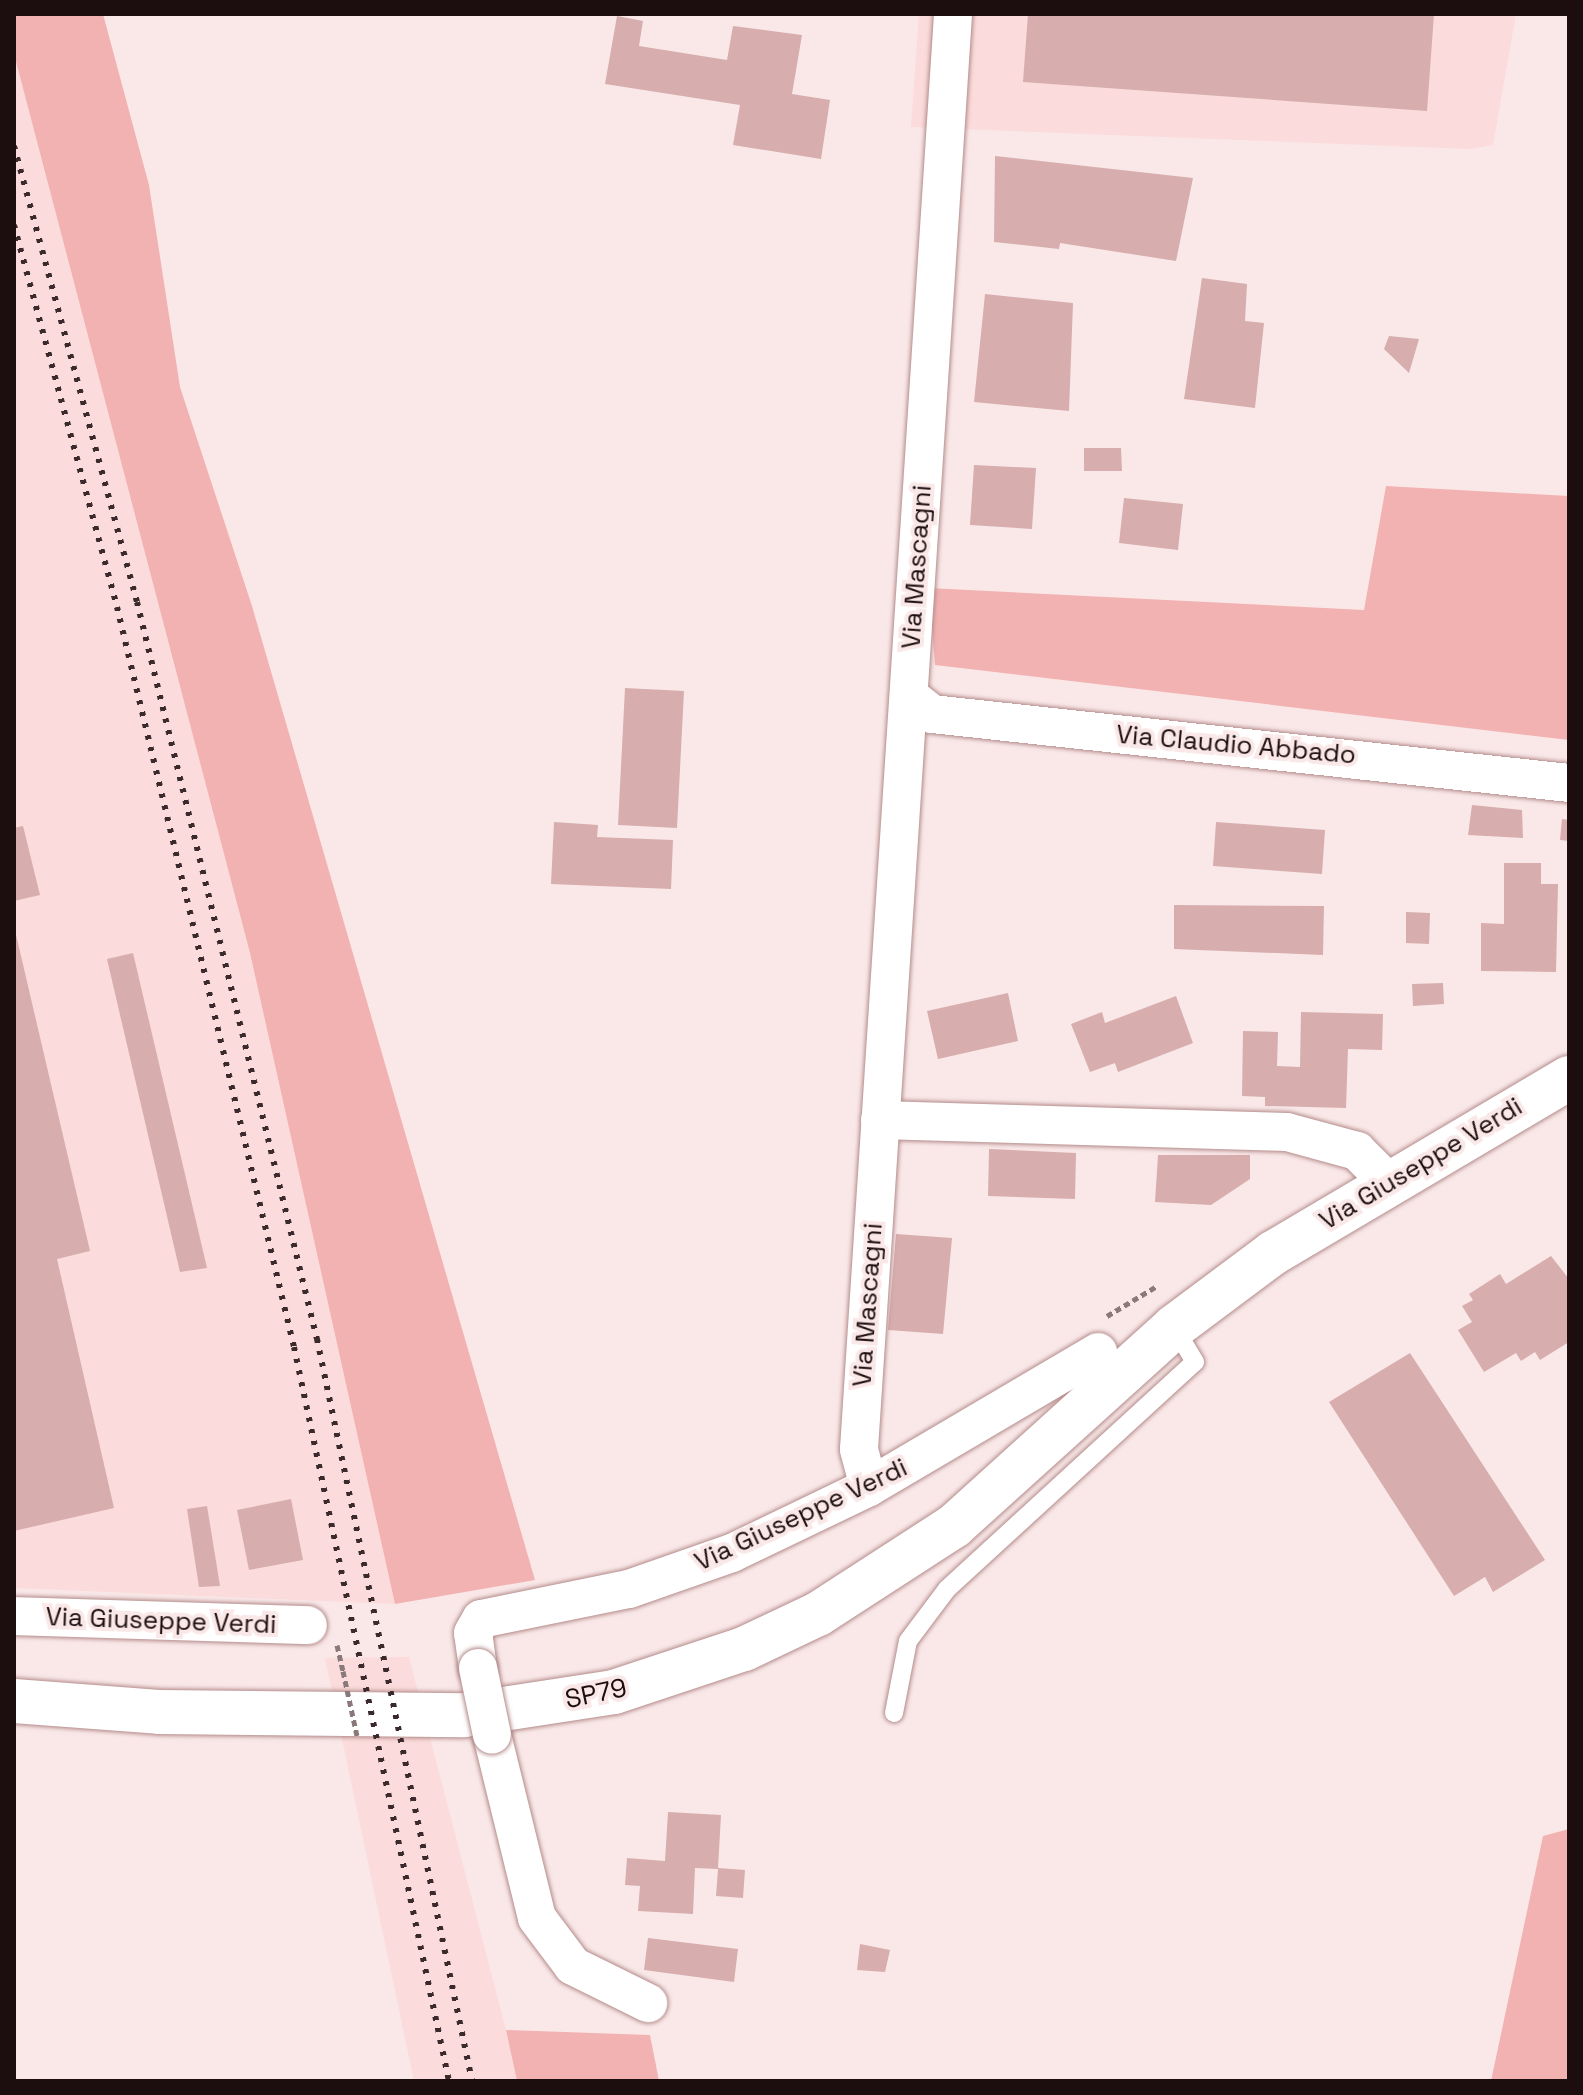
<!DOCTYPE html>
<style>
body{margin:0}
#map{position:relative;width:1583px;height:2095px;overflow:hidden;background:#fae8e8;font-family:"Space Grotesk",sans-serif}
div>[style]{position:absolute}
.built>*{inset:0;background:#fbdbdb}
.green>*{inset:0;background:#f3b2b2}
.building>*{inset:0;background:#d7adad}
.path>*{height:5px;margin-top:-2.5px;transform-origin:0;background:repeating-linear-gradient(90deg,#8a797a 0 6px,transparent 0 10px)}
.roads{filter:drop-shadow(0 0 2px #b48b8b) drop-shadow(0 0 2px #b48b8b)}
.lane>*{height:18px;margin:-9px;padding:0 9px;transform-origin:9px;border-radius:9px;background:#fff}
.street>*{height:38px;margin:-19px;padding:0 19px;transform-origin:19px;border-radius:19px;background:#fff}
.secondary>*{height:44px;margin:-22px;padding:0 22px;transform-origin:22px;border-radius:22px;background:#fff}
.rail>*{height:6px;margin-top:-3px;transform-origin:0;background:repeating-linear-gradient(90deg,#3a2a2b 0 4px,transparent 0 12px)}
.path-bridge>*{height:5px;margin-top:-2.5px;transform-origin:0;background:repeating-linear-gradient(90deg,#8a797a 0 6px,transparent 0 10px)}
.bridges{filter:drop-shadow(0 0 2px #b48b8b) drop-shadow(0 0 2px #b48b8b)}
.street-bridge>*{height:38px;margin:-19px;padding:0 19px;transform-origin:19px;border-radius:19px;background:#fff}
span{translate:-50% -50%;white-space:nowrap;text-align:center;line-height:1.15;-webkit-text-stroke:8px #fae8e8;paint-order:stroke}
.street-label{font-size:26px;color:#1c0d0e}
.frame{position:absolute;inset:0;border:16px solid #1c0d0e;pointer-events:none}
</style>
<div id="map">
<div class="built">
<div style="clip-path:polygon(919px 14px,1516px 14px,1493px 145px,1470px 149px,911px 127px)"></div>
<div style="clip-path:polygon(14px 54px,250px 953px,395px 1604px,14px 1588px)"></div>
<div style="clip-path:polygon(409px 1657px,506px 2030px,517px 2081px,414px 2081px,325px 1658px)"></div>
</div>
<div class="green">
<div style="clip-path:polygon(14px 14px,103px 14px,149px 185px,180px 387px,252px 606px,535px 1580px,395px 1604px,250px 953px,14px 54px)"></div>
<div style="clip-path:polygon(1386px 486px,1569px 496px,1569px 740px,935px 665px,929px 588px,1364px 610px)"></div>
<div style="clip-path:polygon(1569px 1829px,1569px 2081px,1491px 2081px,1543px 1836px)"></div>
<div style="clip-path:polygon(506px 2030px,650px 2035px,659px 2081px,517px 2081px)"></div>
</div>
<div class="building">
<div style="clip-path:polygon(1028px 14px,1434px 14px,1427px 111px,1023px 82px)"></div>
<div style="clip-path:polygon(617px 16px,643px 21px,639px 46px,727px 60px,733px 26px,802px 35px,792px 94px,830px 100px,821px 159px,733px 145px,740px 105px,605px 84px)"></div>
<div style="clip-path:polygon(995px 156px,1193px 178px,1176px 261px,1060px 243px,1059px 249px,994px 242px)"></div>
<div style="clip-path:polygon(1202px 278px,1247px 284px,1245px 321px,1264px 323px,1255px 408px,1184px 399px)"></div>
<div style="clip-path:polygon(985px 294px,1073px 303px,1069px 411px,974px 402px)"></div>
<div style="clip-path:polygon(1389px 336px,1419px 339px,1409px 373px,1384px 349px)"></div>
<div style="clip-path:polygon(1084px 448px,1121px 448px,1122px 471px,1084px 471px)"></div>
<div style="clip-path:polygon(974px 465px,1036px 468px,1032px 529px,970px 525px)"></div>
<div style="clip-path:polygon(1124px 498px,1183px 504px,1178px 550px,1119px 543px)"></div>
<div style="clip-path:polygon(625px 688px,684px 691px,677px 828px,618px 825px)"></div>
<div style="clip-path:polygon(1472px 805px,1522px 810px,1523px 838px,1468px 835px)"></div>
<div style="clip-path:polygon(1562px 819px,1569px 820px,1569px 841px,1560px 840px)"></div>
<div style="clip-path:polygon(554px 822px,598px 825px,597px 837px,673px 840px,671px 889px,551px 884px)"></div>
<div style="clip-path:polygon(1216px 822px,1325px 830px,1322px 874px,1213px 866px)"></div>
<div style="clip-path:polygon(23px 826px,40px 895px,14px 901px,14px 828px)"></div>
<div style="clip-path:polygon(1504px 863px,1541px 863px,1541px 884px,1558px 884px,1556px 972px,1481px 971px,1481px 923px,1504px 924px)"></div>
<div style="clip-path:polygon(1174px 905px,1324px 906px,1323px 955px,1174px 949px)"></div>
<div style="clip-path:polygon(1406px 912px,1430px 913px,1429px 944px,1406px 943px)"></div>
<div style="clip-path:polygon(14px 926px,90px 1251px,57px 1259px,114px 1508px,14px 1531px)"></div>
<div style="clip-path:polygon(133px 953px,207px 1268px,180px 1272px,107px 959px)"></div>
<div style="clip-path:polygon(1443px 983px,1444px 1004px,1413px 1006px,1412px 984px)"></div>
<div style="clip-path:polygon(1008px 993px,1018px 1041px,938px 1059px,927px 1011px)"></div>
<div style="clip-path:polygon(1176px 996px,1193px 1043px,1118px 1072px,1115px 1063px,1090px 1072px,1071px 1024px,1102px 1012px,1105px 1023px)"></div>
<div style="clip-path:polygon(1301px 1012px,1383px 1014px,1382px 1050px,1348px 1049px,1346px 1108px,1265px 1106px,1265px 1097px,1242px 1096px,1243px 1031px,1278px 1032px,1277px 1066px,1300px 1067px)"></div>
<div style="clip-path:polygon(989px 1149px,1076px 1153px,1075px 1199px,988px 1196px)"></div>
<div style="clip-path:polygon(1158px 1155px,1250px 1155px,1250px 1179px,1211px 1205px,1155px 1202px)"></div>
<div style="clip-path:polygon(896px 1234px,952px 1238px,943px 1334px,888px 1330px)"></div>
<div style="clip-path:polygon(1551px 1256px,1569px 1279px,1569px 1342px,1540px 1360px,1535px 1352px,1521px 1361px,1516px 1353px,1484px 1372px,1458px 1330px,1472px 1322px,1462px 1306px,1473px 1300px,1469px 1294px,1500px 1274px,1506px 1284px)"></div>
<div style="clip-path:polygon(1410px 1353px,1545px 1560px,1493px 1592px,1485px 1577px,1454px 1596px,1329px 1402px)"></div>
<div style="clip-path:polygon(291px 1499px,303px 1560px,249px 1570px,237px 1510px)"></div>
<div style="clip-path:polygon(207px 1506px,220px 1586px,199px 1587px,187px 1509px)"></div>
<div style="clip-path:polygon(668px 1812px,721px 1815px,718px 1868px,745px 1870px,743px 1898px,716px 1896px,718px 1869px,695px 1868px,693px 1914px,638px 1911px,640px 1886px,625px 1885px,627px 1858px,665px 1861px)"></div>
<div style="clip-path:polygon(648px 1938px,738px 1949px,734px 1982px,644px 1970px)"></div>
<div style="clip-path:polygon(860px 1944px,890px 1950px,885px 1972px,857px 1970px)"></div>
</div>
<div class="path">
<div style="left:1107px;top:1316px;width:58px;rotate:-31deg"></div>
<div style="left:337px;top:1645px;width:27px;rotate:77deg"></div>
</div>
<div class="roads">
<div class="lane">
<div style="left:894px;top:1713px;width:73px;rotate:-79deg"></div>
<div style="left:908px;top:1641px;width:65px;rotate:-53.1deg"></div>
<div style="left:947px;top:1589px;width:336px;rotate:-42.5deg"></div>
<div style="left:1195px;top:1362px;width:41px;rotate:-121deg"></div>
</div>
<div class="street">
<div style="left:909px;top:696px;width:29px;rotate:38deg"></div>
<div style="left:932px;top:714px;width:641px;rotate:6.18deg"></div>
<div style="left:880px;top:1120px;width:407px;rotate:1.7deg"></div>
<div style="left:1287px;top:1132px;width:73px;rotate:15.2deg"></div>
<div style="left:1357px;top:1151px;width:44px;rotate:45deg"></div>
<div style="left:869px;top:1487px;width:39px;rotate:-105deg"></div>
<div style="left:859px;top:1449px;width:1438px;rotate:-86.25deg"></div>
<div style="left:14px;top:1616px;width:294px;rotate:1.8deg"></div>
<div style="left:478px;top:1668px;width:35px;rotate:-98deg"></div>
<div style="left:473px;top:1633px;width:16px;rotate:-60deg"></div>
<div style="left:481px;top:1619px;width:151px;rotate:-11.5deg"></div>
<div style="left:629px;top:1589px;width:109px;rotate:-19.3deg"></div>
<div style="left:732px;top:1553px;width:152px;rotate:-25.7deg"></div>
<div style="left:869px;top:1487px;width:266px;rotate:-30.5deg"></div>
<div style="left:492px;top:1735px;width:188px;rotate:76.2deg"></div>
<div style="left:537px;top:1918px;width:60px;rotate:53.1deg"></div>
<div style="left:573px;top:1966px;width:84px;rotate:26.3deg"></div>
</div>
<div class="secondary">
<div style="left:14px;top:1701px;width:145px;rotate:4.3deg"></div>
<div style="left:159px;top:1712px;width:305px;rotate:0.6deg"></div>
<div style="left:464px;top:1715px;width:152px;rotate:-8.7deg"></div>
<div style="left:614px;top:1692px;width:137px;rotate:-18.3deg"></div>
<div style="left:744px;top:1649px;width:82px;rotate:-25.3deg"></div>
<div style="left:818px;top:1614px;width:162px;rotate:-32.9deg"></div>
<div style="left:954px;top:1526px;width:297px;rotate:-42.1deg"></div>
<div style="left:1174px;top:1327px;width:124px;rotate:-36.8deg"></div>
<div style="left:1273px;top:1253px;width:344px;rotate:-30.6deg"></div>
</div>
</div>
<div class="rail">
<div style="left:14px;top:146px;width:472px;rotate:74.9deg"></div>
<div style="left:137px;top:602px;width:759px;rotate:76.28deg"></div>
<div style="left:317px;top:1339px;width:758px;rotate:78.2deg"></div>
<div style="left:14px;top:225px;width:396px;rotate:74.9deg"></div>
<div style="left:117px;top:607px;width:761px;rotate:76.55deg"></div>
<div style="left:294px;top:1347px;width:750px;rotate:78.08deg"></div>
</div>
<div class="path-bridge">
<div style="left:343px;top:1671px;width:66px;rotate:77.8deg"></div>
</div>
<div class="bridges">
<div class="street-bridge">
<div style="left:478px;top:1668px;width:68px;rotate:78.2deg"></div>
</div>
</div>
<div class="street-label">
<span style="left:917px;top:567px;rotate:-86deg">Via Mascagni</span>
<span style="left:1236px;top:745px;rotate:5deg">Via Claudio Abbado</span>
<span style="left:1421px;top:1164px;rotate:-31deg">Via Giuseppe Verdi</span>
<span style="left:868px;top:1305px;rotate:-86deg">Via Mascagni</span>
<span style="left:801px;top:1515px;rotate:-25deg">Via Giuseppe Verdi</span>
<span style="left:161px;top:1621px;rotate:2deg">Via Giuseppe Verdi</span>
<span style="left:596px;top:1694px;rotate:-12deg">SP79</span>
</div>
<div class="frame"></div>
</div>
